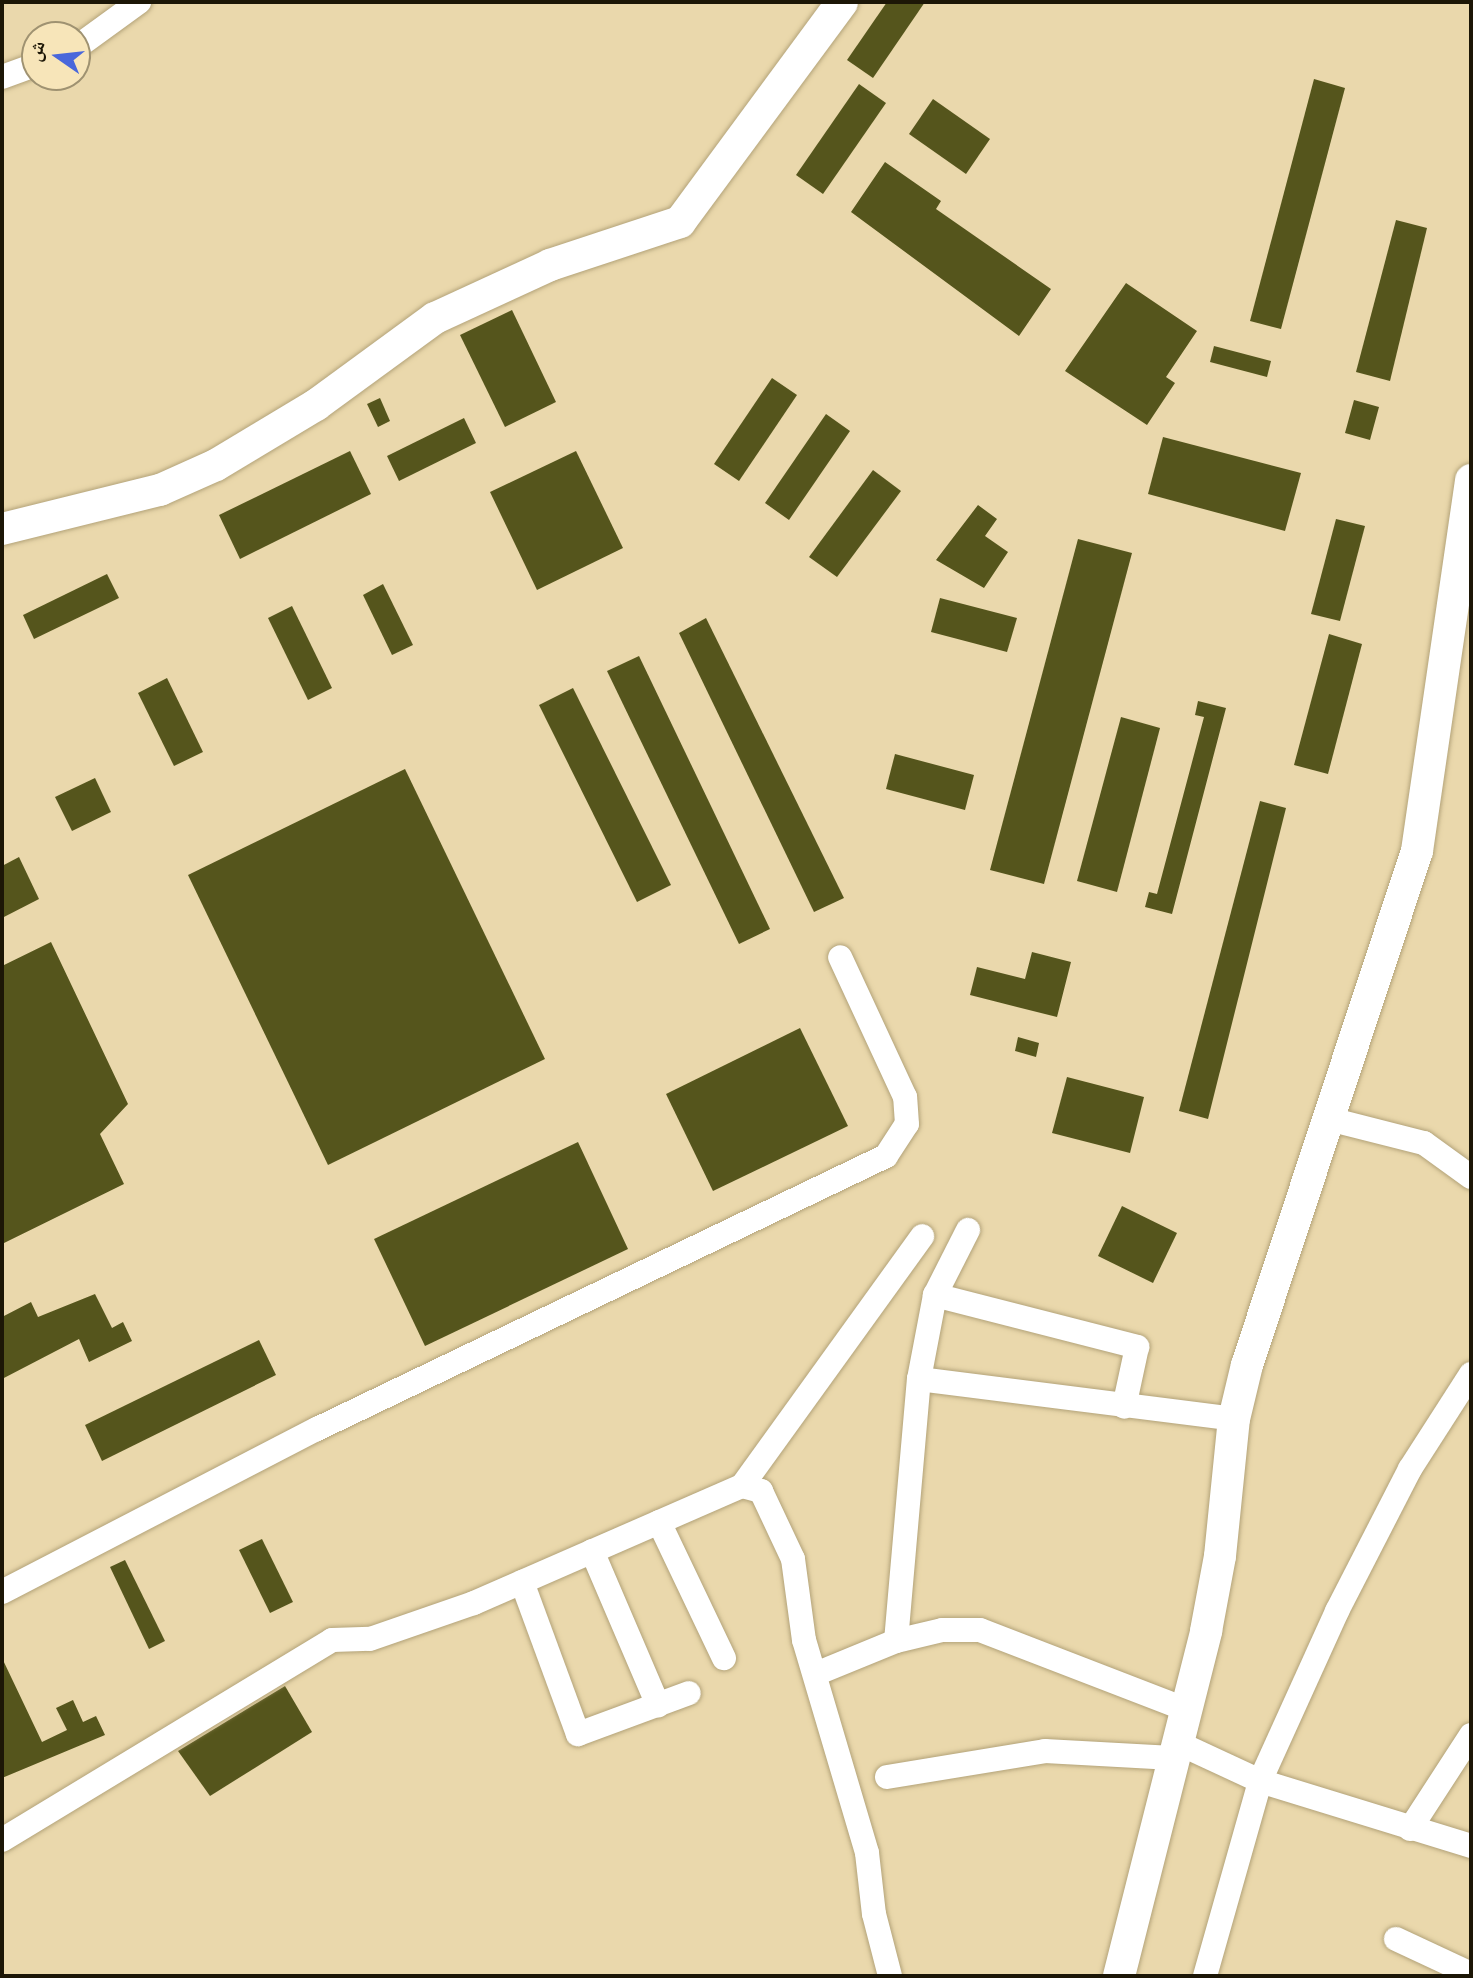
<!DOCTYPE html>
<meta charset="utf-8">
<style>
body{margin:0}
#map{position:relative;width:1473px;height:1978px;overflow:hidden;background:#ead8ac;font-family:"Source Sans 3","Noto Naskh Arabic",sans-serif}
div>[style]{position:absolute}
.building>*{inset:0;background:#55551c}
.roads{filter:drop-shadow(0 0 2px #b3a379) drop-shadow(0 0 2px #b3a379)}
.minor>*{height:24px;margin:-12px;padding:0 12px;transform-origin:12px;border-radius:12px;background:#fff}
.major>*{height:32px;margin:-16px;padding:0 16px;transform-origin:16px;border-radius:16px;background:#fff}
span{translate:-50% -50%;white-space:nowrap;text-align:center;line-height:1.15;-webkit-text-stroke:7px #f7e5b9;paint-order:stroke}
.frame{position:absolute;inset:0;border:4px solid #1c1606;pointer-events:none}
.north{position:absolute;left:21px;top:21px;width:70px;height:70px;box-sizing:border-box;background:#f7e5b9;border:2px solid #9f9271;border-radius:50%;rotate:284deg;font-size:19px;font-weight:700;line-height:28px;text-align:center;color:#1c1606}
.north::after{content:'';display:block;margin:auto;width:24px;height:32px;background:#4967db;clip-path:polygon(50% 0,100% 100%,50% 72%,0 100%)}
</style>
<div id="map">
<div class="building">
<div style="clip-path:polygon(887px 2px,925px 2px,873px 78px,847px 60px)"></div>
<div style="clip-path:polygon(1314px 79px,1345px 88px,1281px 329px,1250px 321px)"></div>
<div style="clip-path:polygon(859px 84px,886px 103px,823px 194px,796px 175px)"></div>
<div style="clip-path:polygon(933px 99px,990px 139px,966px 174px,909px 134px)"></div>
<div style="clip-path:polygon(885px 162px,941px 201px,936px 209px,1051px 289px,1019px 336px,851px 212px)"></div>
<div style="clip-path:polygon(1396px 220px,1427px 228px,1390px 381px,1356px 372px)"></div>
<div style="clip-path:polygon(1126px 283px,1197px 331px,1166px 377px,1175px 383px,1147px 425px,1065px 371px)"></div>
<div style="clip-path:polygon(512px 310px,556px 402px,505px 427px,460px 335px)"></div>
<div style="clip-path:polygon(1214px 346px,1271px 361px,1267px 377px,1210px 362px)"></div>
<div style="clip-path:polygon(772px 378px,797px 395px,739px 481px,714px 464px)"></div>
<div style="clip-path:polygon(380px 398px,390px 421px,378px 427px,367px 404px)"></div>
<div style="clip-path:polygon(1354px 400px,1379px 407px,1370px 440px,1345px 433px)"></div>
<div style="clip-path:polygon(826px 414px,850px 431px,789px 520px,765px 503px)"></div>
<div style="clip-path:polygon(464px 418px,476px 443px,399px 481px,387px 456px)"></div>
<div style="clip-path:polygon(1163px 437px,1301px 473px,1285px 531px,1148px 494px)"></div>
<div style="clip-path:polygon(350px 451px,371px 494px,240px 559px,219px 515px)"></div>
<div style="clip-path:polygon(576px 451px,623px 548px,537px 590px,490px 492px)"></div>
<div style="clip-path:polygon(873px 470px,901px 491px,837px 577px,809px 557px)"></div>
<div style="clip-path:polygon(978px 505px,997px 519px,985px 536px,1008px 552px,984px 588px,936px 560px)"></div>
<div style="clip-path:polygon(1336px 519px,1365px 526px,1340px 621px,1311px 614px)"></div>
<div style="clip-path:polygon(1078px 539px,1132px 553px,1044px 884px,990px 870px)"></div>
<div style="clip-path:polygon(107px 574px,119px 598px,34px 639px,23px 615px)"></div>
<div style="clip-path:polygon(383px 584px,413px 645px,392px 655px,363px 595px)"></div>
<div style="clip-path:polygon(940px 598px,1017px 618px,1007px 652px,931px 632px)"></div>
<div style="clip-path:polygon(292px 606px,332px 688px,308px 700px,268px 618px)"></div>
<div style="clip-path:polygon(706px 618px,844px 898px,814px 912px,679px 633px)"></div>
<div style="clip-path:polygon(1329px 634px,1362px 644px,1328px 774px,1294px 765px)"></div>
<div style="clip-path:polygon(639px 656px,770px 929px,739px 944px,607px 671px)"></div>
<div style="clip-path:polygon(167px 678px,203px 752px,174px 766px,138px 693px)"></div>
<div style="clip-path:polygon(573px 688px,671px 885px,637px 902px,539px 705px)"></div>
<div style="clip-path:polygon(1198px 701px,1226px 708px,1172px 914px,1145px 907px,1149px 892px,1157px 894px,1204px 717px,1195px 715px)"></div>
<div style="clip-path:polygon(1121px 717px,1160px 728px,1117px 892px,1077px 881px)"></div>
<div style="clip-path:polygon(895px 754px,974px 775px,965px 810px,886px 789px)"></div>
<div style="clip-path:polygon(405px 769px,545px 1059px,328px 1165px,188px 875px)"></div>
<div style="clip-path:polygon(95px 778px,111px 812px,72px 831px,55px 797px)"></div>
<div style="clip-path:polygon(1260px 801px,1286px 808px,1208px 1119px,1179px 1111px)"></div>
<div style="clip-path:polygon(19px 857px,39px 899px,2px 918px,2px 866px)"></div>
<div style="clip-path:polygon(51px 942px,128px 1104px,100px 1134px,124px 1184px,2px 1244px,2px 966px)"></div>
<div style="clip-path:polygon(1032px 952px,1071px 962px,1057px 1017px,970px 995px,977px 967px,1025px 979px)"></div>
<div style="clip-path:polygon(800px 1028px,848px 1126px,713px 1191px,666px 1094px)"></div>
<div style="clip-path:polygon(1018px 1037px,1039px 1043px,1036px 1057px,1015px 1051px)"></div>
<div style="clip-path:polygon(1067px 1077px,1144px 1097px,1130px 1153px,1052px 1133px)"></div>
<div style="clip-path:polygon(578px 1142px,628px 1249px,425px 1346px,374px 1239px)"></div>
<div style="clip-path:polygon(1122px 1206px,1177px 1233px,1153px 1283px,1098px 1256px)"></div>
<div style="clip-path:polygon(95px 1294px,112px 1328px,123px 1322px,132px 1341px,89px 1362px,79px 1339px,2px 1379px,2px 1317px,31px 1302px,38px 1317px)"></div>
<div style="clip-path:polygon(259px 1340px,276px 1375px,102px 1461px,85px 1425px)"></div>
<div style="clip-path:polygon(262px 1539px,293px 1602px,270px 1613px,239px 1550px)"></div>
<div style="clip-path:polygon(125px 1560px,165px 1641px,149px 1649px,110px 1567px)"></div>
<div style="clip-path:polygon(2px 1658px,42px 1742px,67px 1730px,56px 1708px,73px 1700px,83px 1722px,96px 1716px,105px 1735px,2px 1778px)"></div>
<div style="clip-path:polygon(285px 1686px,312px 1732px,210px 1796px,178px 1751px)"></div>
</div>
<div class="roads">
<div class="minor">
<div style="left:77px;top:47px;width:77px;rotate:-36deg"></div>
<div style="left:2px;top:77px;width:35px;rotate:-20deg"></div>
<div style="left:1329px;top:1119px;width:98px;rotate:14.2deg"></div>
<div style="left:1424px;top:1143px;width:58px;rotate:35.9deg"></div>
<div style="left:935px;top:1295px;width:209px;rotate:14.4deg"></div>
<div style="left:1137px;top:1347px;width:61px;rotate:102.2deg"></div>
<div style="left:919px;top:1379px;width:318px;rotate:7.2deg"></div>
<div style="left:742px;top:1486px;width:20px;rotate:15deg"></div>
<div style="left:761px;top:1491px;width:75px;rotate:64.8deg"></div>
<div style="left:793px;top:1559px;width:82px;rotate:82.3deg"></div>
<div style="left:804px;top:1640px;width:222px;rotate:73.5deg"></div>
<div style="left:867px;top:1853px;width:61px;rotate:83.5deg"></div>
<div style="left:874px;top:1914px;width:64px;rotate:75.5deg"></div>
<div style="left:659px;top:1522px;width:151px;rotate:64.5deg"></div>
<div style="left:592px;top:1551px;width:168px;rotate:66.8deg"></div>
<div style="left:522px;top:1582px;width:162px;rotate:69.8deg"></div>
<div style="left:578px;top:1734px;width:118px;rotate:-20.3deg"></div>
<div style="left:2px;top:1592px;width:355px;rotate:-27.4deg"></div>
<div style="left:317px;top:1429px;width:631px;rotate:-25.63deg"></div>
<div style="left:886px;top:1156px;width:38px;rotate:-57deg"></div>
<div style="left:907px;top:1124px;width:27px;rotate:-94deg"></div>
<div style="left:905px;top:1097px;width:154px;rotate:-114.9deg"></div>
<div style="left:896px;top:1641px;width:263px;rotate:-85deg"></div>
<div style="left:919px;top:1379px;width:86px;rotate:-79.2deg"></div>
<div style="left:935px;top:1295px;width:73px;rotate:-63.1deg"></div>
<div style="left:818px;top:1673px;width:84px;rotate:-22.3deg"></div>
<div style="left:896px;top:1641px;width:47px;rotate:-13.4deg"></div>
<div style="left:942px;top:1630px;width:38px"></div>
<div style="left:980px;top:1630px;width:222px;rotate:21.1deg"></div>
<div style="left:1178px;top:1743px;width:90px;rotate:24.9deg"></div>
<div style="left:1260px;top:1781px;width:221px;rotate:17.1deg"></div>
<div style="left:887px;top:1777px;width:160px;rotate:-9.3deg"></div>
<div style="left:1045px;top:1751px;width:128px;rotate:3.1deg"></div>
<div style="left:1410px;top:1829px;width:112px;rotate:-57deg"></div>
<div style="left:2px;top:1840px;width:386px;rotate:-31.2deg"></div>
<div style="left:332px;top:1640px;width:38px;rotate:-2deg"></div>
<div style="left:370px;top:1639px;width:110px;rotate:-19.1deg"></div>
<div style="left:474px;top:1603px;width:292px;rotate:-23.6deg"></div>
<div style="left:742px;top:1486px;width:308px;rotate:-54.2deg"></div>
<div style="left:1396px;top:1939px;width:83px;rotate:25deg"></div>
<div style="left:1205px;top:1976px;width:203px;rotate:-74.2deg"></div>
<div style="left:1260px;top:1781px;width:187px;rotate:-65.6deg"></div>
<div style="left:1337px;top:1611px;width:160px;rotate:-62.8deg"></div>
<div style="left:1410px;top:1469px;width:113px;rotate:-57.3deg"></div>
</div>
<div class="major">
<div style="left:2px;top:529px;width:163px;rotate:-13.9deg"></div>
<div style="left:160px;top:490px;width:61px;rotate:-24.1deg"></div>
<div style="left:216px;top:465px;width:117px;rotate:-31deg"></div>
<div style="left:316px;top:405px;width:147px;rotate:-36.2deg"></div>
<div style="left:435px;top:318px;width:127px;rotate:-24.7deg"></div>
<div style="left:550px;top:265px;width:137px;rotate:-18.3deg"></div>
<div style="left:680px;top:222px;width:273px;rotate:-53.6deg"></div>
<div style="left:1119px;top:1976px;width:356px;rotate:-75.8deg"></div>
<div style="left:1206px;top:1631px;width:76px;rotate:-79.4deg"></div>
<div style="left:1220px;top:1556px;width:138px;rotate:-84.2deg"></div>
<div style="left:1234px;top:1419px;width:56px;rotate:-76.5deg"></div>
<div style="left:1247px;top:1365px;width:541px;rotate:-71.7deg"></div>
<div style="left:1417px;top:851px;width:375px;rotate:-81.7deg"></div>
</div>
</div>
<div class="frame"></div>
<div class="north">ش</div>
</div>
